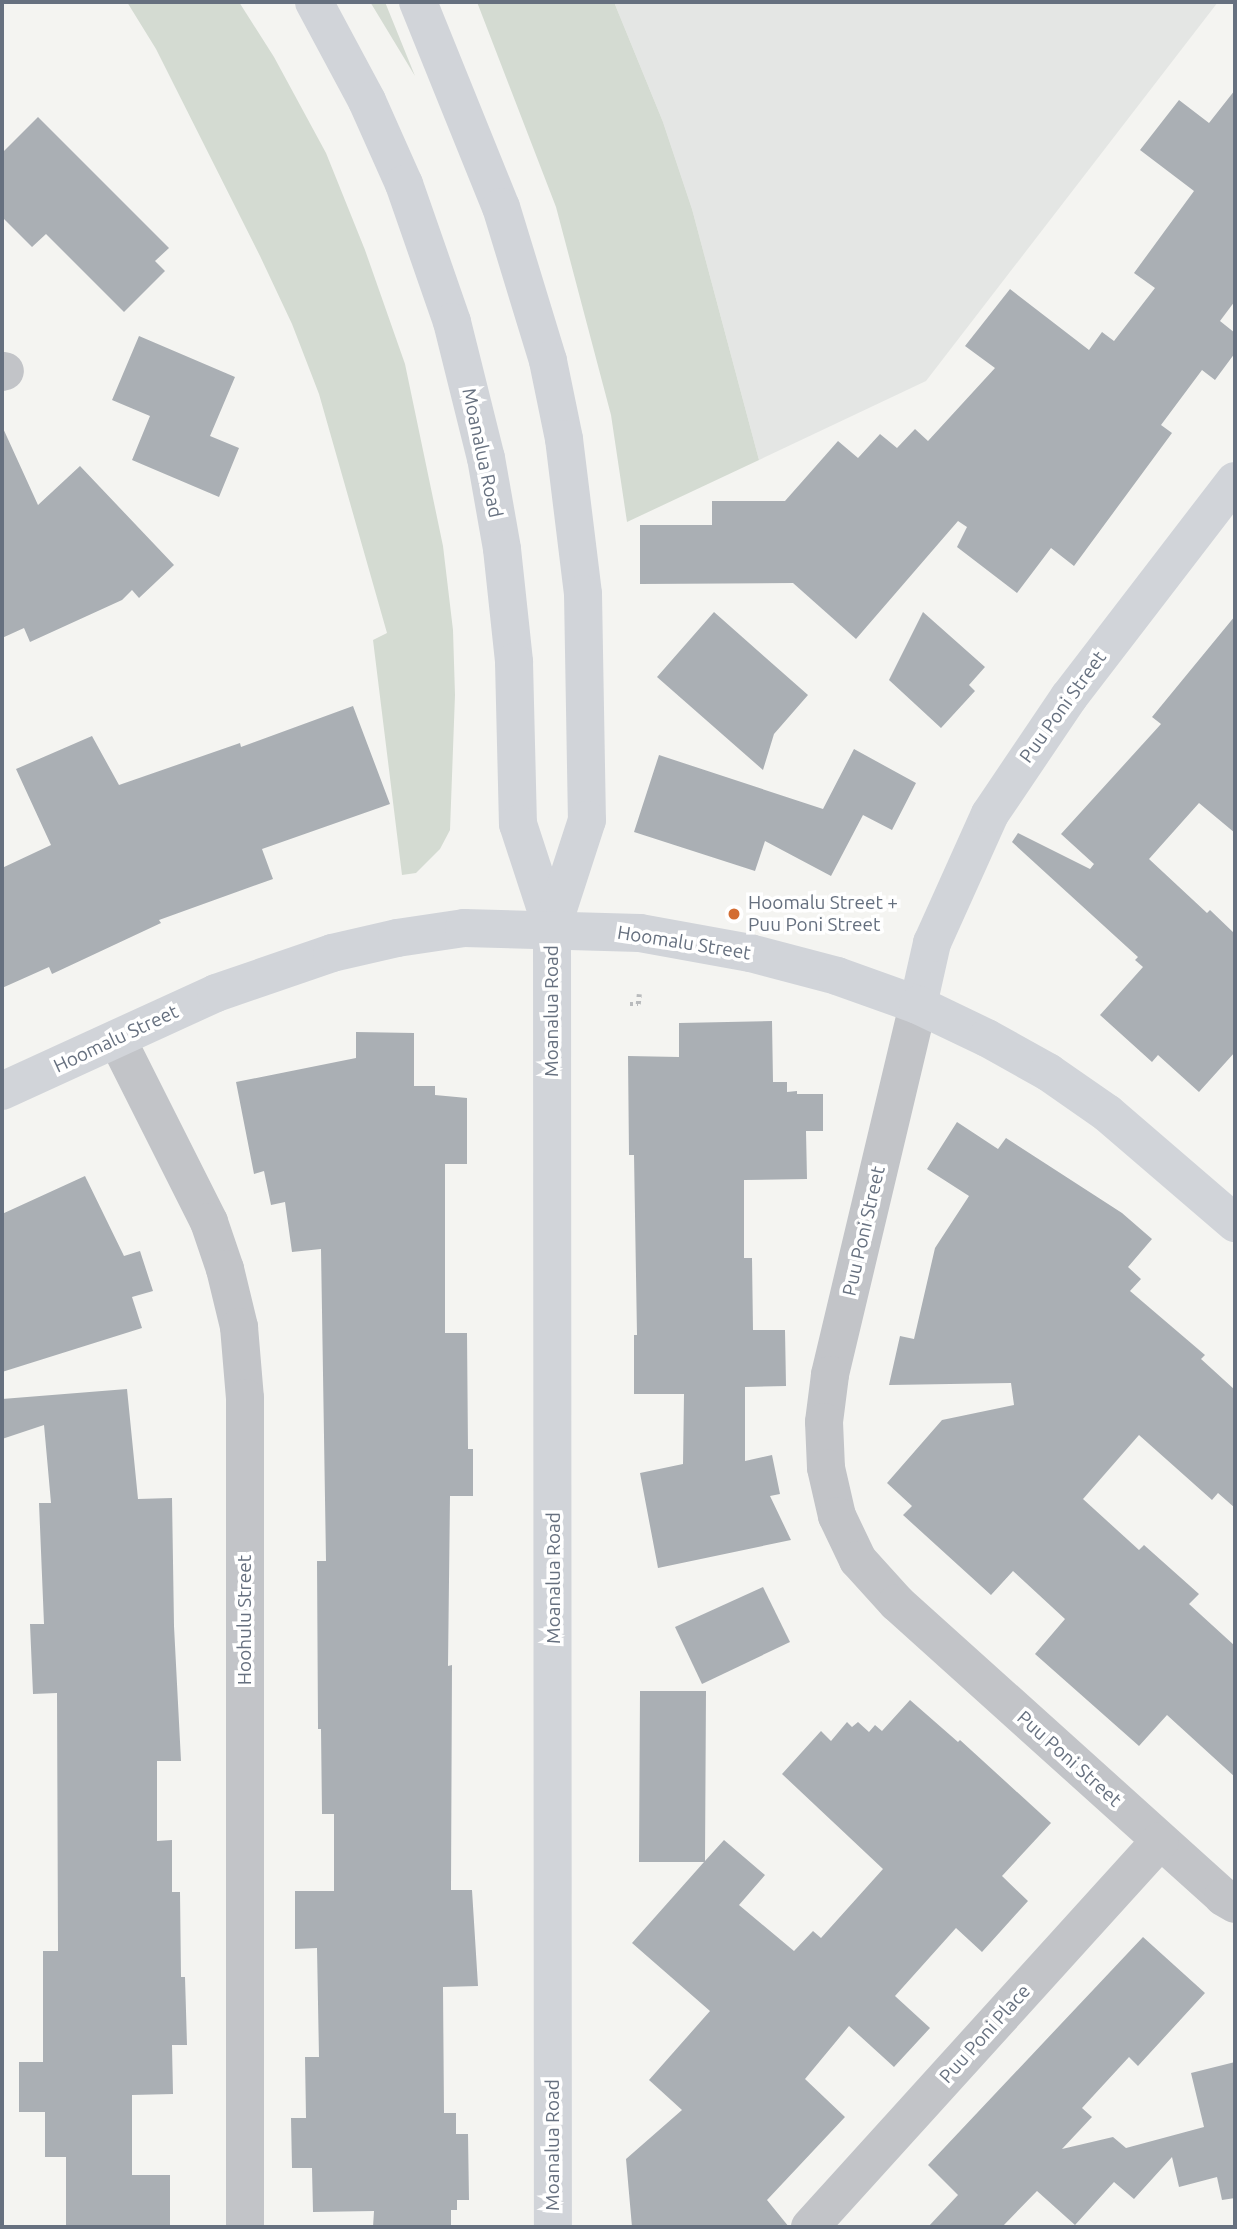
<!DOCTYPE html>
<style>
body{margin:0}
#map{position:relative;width:1237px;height:2229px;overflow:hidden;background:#f4f4f1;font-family:Ubuntu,sans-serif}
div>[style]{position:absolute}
.built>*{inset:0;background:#e4e6e4}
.green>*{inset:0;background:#d4dbd2}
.building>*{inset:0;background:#aaafb4}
.path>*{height:4.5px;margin-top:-2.25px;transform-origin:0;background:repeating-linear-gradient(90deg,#b9bbbd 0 3.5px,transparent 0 7px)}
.street>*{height:38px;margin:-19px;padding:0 19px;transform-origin:19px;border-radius:19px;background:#c2c4c8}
.secondary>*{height:38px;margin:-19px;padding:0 19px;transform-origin:19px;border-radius:19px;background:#d1d4d9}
.dots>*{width:19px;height:19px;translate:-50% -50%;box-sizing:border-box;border:4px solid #fff;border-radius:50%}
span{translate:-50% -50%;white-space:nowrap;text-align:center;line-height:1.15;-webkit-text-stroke:7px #fff;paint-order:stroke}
.street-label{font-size:19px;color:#66707f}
.poi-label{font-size:19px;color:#66707f}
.left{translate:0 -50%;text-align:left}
.frame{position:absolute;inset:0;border:4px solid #66707f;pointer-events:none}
</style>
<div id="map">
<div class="built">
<div style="clip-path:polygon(614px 2px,1218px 2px,926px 381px,759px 460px,692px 209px,663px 122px)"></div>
</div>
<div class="green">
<div style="clip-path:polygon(127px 2px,239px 2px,274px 57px,326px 153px,365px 250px,405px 364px,443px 546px,453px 630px,455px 695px,450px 830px,440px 849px,416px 873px,402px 875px,373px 640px,387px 633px,319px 394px,292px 324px,260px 256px,156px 49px)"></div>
<div style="clip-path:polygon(370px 2px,385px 2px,415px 76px,372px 5px)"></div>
<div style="clip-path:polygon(477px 2px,614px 2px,663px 122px,692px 209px,759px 460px,627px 522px,611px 415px,556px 207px)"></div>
</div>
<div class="building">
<div style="clip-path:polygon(1235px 90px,1235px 301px,1220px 321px,1235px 333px,1235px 353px,1215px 380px,1202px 370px,1161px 425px,1172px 433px,1074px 566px,1051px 548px,1017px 593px,957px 547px,967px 527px,958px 521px,856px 639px,793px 583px,640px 584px,640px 525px,712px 525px,712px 501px,785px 501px,838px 441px,858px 458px,880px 434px,897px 448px,915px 429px,928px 441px,995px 368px,965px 346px,1010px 289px,1089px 350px,1102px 332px,1114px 341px,1155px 288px,1134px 273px,1194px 191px,1140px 150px,1179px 100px,1209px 123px)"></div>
<div style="clip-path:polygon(38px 117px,169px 248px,155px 261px,165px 271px,124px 312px,46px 234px,32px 247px,2px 217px,2px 153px)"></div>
<div style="clip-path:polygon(139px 336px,235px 377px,210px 436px,239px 448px,219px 497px,132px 460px,150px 416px,112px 400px)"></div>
<div style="clip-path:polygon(2px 426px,38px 505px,80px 466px,174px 565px,139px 598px,132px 590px,122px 600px,30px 642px,24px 628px,2px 638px)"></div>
<div style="clip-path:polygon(714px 612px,808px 695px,774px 734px,763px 770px,657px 677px)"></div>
<div style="clip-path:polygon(923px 612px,985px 667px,969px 685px,975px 691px,941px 728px,889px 680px)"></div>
<div style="clip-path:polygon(1235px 616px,1235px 833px,1199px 803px,1149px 859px,1207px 913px,1210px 910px,1235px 934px,1235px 1052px,1199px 1092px,1158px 1055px,1152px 1062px,1100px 1015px,1143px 967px,1135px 960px,1138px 957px,1012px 842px,1018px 833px,1090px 869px,1094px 864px,1061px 834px,1161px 724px,1152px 717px)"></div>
<div style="clip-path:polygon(353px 706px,390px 804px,262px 849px,273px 879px,159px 920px,161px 923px,52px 974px,49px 967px,2px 988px,2px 868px,51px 845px,16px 769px,92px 736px,119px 785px,240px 743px,241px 747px)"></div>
<div style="clip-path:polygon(854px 749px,916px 783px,892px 830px,863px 815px,831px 876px,765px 841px,755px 871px,634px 832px,659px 755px,823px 809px)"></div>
<div style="clip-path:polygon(772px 1021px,773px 1082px,787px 1082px,787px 1092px,797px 1091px,797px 1094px,823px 1094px,823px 1131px,806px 1131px,807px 1179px,744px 1180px,744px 1258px,752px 1258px,753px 1330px,785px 1330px,786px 1386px,745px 1387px,745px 1461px,772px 1455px,780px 1494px,770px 1496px,791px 1540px,658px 1568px,640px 1473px,683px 1464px,684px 1394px,634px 1394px,634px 1335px,637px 1335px,634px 1155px,629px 1155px,628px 1056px,679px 1057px,679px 1023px)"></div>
<div style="clip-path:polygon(356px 1032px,414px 1033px,414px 1086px,435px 1086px,435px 1095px,467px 1098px,467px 1164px,445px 1164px,445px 1333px,467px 1333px,468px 1449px,473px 1449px,473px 1496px,450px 1496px,448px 1666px,452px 1665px,451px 1890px,472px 1890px,478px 1986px,443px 1987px,444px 2113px,456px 2113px,456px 2134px,468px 2134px,469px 2200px,457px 2200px,457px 2210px,451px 2210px,451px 2227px,373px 2227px,374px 2211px,313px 2212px,312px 2168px,292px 2168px,291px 2118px,306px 2118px,305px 2057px,319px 2057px,317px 1948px,295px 1949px,295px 1891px,334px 1891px,334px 1814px,322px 1814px,321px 1729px,318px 1729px,317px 1561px,326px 1561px,321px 1249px,292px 1252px,285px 1202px,271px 1205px,264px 1171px,254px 1174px,236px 1082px,356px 1058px)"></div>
<div style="clip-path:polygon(957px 1122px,998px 1149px,1006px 1138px,1122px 1213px,1152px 1239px,1128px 1267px,1141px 1279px,1130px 1291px,1205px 1355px,1201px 1359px,1235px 1390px,1235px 1508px,1218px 1493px,1212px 1500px,1139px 1435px,1083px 1499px,1139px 1550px,1144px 1545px,1199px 1594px,1189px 1604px,1235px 1646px,1235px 1777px,1167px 1715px,1139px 1746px,1035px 1654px,1065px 1619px,1013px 1571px,991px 1595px,903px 1515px,912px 1506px,887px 1483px,942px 1420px,1014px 1405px,1011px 1383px,889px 1385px,900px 1336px,914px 1339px,935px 1248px,969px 1196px,927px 1169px)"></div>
<div style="clip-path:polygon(85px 1176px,124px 1256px,140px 1251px,153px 1291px,132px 1297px,142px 1328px,2px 1372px,2px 1214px)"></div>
<div style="clip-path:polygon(127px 1389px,138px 1499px,172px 1498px,174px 1626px,181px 1761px,157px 1761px,157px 1841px,172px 1840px,172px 1892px,180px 1892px,181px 1977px,185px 1977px,187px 2045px,172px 2045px,173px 2094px,132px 2095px,132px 2175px,170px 2175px,170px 2227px,66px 2227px,66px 2157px,45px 2157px,45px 2112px,19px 2112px,19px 2062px,43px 2062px,43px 1951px,58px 1951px,57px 1693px,33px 1694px,30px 1624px,44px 1624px,39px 1503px,51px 1503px,44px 1425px,2px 1439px,2px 1399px)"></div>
<div style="clip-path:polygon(763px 1587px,790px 1642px,702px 1684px,675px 1627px)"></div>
<div style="clip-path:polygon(640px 1691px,706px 1691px,705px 1861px,724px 1840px,765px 1875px,739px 1905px,794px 1951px,813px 1931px,821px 1938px,883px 1869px,782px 1774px,821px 1731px,831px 1741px,847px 1722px,852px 1727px,858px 1722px,869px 1732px,875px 1725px,882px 1731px,910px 1700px,958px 1742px,960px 1740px,1051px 1823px,1002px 1876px,1028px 1901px,982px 1952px,956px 1928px,895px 1996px,930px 2028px,894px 2067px,849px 2026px,805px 2079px,845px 2117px,767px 2200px,789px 2227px,632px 2227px,626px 2159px,682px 2110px,649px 2080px,710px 2011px,632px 1943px,704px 1862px,639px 1862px)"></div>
<div style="clip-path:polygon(1143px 1937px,1205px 1993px,1138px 2066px,1129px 2057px,1082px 2108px,1092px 2117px,1062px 2149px,1113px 2137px,1126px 2148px,1204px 2127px,1191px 2073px,1235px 2062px,1235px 2198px,1222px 2200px,1217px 2177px,1179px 2187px,1172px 2157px,1134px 2199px,1114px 2182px,1075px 2225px,1037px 2191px,1002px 2227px,928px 2227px,958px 2195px,928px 2165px)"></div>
</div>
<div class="path">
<div style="left:630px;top:1004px;width:8px"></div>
<div style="left:638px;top:1004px;width:10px;rotate:-84deg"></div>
</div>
<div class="street">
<div style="left:2px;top:372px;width:3px;rotate:-18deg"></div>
<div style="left:918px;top:1005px;width:380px;rotate:103.4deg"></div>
<div style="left:830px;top:1375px;width:47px;rotate:97.3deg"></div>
<div style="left:824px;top:1422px;width:46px;rotate:87.5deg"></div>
<div style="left:826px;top:1468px;width:49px;rotate:77.1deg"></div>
<div style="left:837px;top:1516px;width:49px;rotate:64.5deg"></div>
<div style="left:858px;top:1560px;width:58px;rotate:47.8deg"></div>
<div style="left:897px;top:1603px;width:439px;rotate:42deg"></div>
<div style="left:1223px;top:1897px;width:14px;rotate:30deg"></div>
<div style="left:117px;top:1039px;width:205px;rotate:63.3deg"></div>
<div style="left:209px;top:1222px;width:50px;rotate:71.2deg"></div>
<div style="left:225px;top:1269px;width:60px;rotate:76.4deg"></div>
<div style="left:239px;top:1327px;width:71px;rotate:85.2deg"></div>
<div style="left:245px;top:1398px;width:829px;rotate:90deg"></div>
<div style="left:810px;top:2227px;width:521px;rotate:-47.8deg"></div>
</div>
<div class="secondary">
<div style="left:314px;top:2px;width:112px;rotate:61.8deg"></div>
<div style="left:367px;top:101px;width:91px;rotate:66deg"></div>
<div style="left:404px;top:184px;width:146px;rotate:70.8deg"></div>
<div style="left:452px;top:322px;width:140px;rotate:76deg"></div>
<div style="left:486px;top:458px;width:92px;rotate:80deg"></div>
<div style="left:502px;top:549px;width:114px;rotate:83.9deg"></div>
<div style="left:514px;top:662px;width:162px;rotate:88.6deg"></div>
<div style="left:518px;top:824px;width:109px;rotate:71.9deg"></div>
<div style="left:552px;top:928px;width:1299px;rotate:89.96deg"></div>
<div style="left:418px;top:2px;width:221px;rotate:68deg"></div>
<div style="left:501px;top:207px;width:161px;rotate:73deg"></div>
<div style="left:548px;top:361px;width:80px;rotate:78.4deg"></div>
<div style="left:564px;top:439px;width:156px;rotate:83deg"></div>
<div style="left:583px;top:594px;width:226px;rotate:89deg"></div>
<div style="left:587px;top:820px;width:114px;rotate:108deg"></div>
<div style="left:918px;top:1005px;width:64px;rotate:-77.3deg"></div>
<div style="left:932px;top:943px;width:141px;rotate:-65.8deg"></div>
<div style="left:990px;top:814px;width:141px;rotate:-56deg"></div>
<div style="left:1069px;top:697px;width:272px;rotate:-52.5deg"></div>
<div style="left:2px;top:1091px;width:235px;rotate:-24.6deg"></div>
<div style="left:216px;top:993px;width:123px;rotate:-19deg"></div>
<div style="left:332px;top:953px;width:67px;rotate:-13deg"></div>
<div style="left:397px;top:938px;width:68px;rotate:-8.5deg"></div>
<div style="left:464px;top:928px;width:176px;rotate:1.6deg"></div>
<div style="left:640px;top:933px;width:112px;rotate:10.3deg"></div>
<div style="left:750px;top:953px;width:90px;rotate:14.8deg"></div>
<div style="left:837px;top:976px;width:86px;rotate:19.7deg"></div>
<div style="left:918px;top:1005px;width:76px;rotate:25.6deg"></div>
<div style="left:987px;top:1038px;width:70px;rotate:29.1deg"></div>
<div style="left:1048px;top:1072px;width:72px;rotate:34.8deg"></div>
<div style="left:1107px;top:1113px;width:169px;rotate:40.7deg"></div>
</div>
<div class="dots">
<div style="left:734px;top:914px;background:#d36d32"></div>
</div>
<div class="street-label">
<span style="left:482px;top:453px;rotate:78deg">Moanalua Road</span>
<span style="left:1063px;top:707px;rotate:-54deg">Puu Poni Street</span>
<span style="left:684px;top:943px;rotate:9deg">Hoomalu Street</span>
<span style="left:552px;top:1011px;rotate:-90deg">Moanalua Road</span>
<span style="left:116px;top:1039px;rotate:-25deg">Hoomalu Street</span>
<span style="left:864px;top:1231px;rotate:-77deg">Puu Poni Street</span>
<span style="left:554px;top:1578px;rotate:-90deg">Moanalua Road</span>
<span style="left:245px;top:1620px;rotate:-90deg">Hoohulu Street</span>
<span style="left:1069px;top:1759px;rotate:42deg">Puu Poni Street</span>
<span style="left:985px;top:2034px;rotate:-48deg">Puu Poni Place</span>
<span style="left:553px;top:2145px;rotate:-90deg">Moanalua Road</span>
</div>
<div class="poi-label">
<span class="left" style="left:748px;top:914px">Hoomalu Street +<br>Puu Poni Street</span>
</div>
<div class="frame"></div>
</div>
